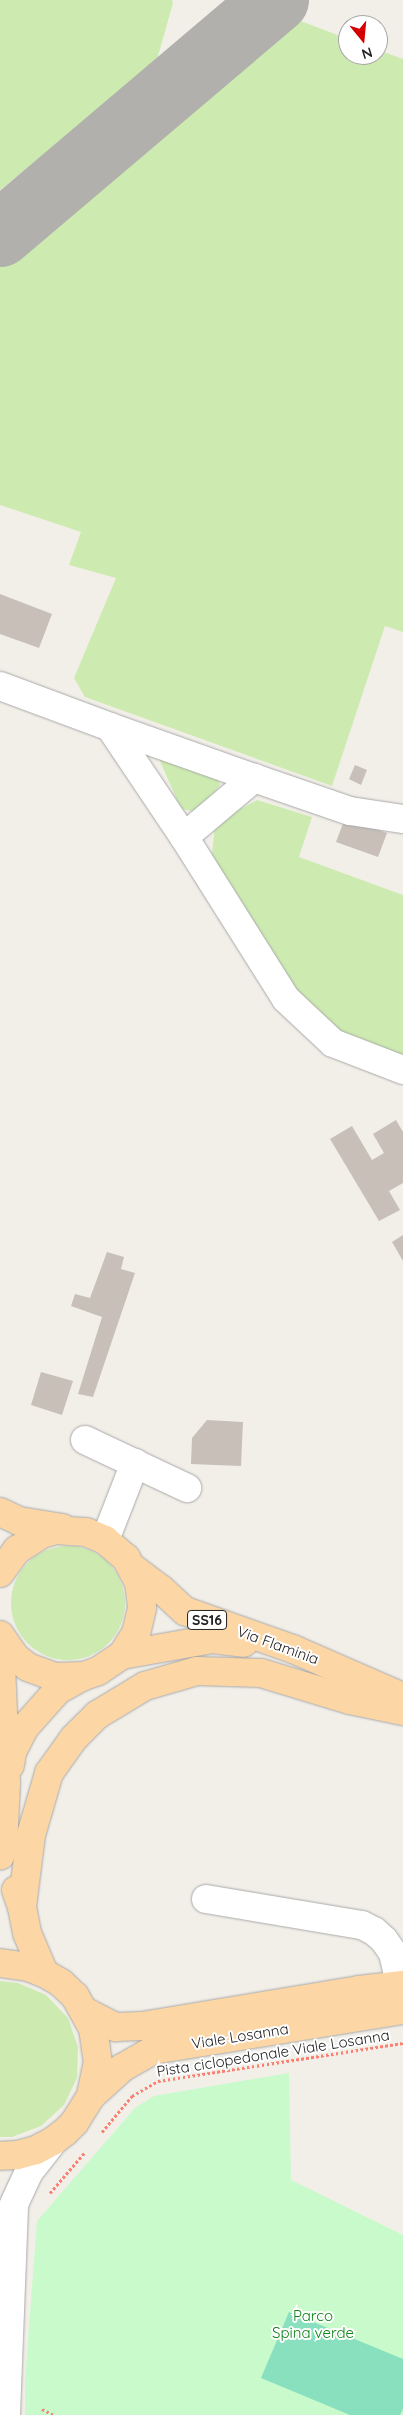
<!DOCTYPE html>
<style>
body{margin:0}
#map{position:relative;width:403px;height:2415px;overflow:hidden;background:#f2efe9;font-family:Quicksand,sans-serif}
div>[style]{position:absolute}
.grass>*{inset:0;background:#cdebb0}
.round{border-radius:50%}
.park>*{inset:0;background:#c8facc}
.pitch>*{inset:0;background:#88e0be}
.taxiway>*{height:66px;margin:-33px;padding:0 33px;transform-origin:33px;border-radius:33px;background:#b1b0ac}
.building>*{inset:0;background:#c7bfb8}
.path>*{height:3px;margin-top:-1.5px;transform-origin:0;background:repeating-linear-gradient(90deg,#fa8072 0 2.5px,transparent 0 5px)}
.roads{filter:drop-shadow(0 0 1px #a9a9a9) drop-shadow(0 0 1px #a9a9a9)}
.minor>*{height:28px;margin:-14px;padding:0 14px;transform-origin:14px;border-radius:14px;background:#fff}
.major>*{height:28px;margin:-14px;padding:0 14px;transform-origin:14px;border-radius:14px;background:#fcd6a4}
span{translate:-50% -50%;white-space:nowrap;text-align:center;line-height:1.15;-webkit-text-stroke:4px #fff;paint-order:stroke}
.shield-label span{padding:1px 4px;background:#fff;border:1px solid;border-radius:4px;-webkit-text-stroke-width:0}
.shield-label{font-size:14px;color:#222;font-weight:700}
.street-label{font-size:15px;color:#222}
.park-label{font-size:15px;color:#0c8416}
.north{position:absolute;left:338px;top:15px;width:50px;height:50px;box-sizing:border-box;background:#fff;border:1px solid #a7a7a7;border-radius:50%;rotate:163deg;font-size:14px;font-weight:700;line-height:20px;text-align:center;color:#222}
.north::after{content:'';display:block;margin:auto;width:18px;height:22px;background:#d40000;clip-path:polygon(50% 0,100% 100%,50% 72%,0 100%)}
</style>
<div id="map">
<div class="grass">
<div style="clip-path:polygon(0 0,172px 0,173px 3px,156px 63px,0 190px)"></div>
<div style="clip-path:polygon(298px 20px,348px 39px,348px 55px,378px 55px,378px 50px,403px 59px,403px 632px,385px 626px,332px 786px,85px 697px,74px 678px,116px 578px,69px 565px,81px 532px,0 505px,0 262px)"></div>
<div style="clip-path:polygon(156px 752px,217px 770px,220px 785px,198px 812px,181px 809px)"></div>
<div style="clip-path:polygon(257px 800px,312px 817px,299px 857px,403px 895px,403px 1064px,344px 1042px,290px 996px,211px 865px,215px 823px)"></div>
<div class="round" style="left:11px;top:1546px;width:114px;height:114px"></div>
<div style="clip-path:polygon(0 1981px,18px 1983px,46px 1995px,68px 2018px,78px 2047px,77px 2078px,64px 2105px,41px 2126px,12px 2137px,0 2137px)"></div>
</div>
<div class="park">
<div style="clip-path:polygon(289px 2073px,291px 2180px,403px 2235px,403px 2415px,25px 2415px,25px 2379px,37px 2221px,135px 2108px,154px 2096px)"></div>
</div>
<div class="pitch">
<div style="clip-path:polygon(289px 2312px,403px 2359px,403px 2409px,400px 2415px,350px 2415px,261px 2378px)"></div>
</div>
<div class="taxiway">
<div style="left:0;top:234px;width:362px;rotate:-40.3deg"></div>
</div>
<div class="building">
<div style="clip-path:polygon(0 594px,52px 614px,39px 648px,0 634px)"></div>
<div style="clip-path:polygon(355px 765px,367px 770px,361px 785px,349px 779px)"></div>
<div style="clip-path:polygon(345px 818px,387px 833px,378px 857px,336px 842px)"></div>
<div style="clip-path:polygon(396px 1120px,403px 1132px,403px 1183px,389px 1191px,400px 1210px,379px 1221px,330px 1139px,352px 1126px,372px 1160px,384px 1153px,373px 1134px)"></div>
<div style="clip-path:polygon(403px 1235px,403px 1261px,392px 1242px)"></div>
<div style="clip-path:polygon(107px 1252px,124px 1257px,121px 1269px,135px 1273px,93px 1397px,78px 1394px,102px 1317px,71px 1306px,75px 1294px,90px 1298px)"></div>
<div style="clip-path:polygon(41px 1372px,73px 1381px,62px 1415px,31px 1405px)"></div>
<div style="clip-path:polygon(207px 1420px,243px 1422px,241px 1466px,191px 1464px,192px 1438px)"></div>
</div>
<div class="path">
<div style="left:102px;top:2132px;width:47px;rotate:-50.2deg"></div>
<div style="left:132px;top:2096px;width:30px;rotate:-30deg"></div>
<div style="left:158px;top:2081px;width:248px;rotate:-8.8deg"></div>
<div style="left:50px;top:2193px;width:54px;rotate:-49.5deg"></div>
<div style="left:42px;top:2409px;width:13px;rotate:27deg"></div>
</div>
<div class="roads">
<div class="minor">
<div style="left:0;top:686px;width:117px;rotate:20.4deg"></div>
<div style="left:110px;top:727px;width:133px;rotate:56.1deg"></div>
<div style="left:184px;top:837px;width:191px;rotate:57.8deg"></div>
<div style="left:286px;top:999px;width:64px;rotate:43.1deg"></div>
<div style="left:333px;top:1043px;width:75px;rotate:21.1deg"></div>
<div style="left:110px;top:727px;width:153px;rotate:19.5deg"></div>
<div style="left:184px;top:837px;width:92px;rotate:-40.1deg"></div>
<div style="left:254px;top:778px;width:102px;rotate:19deg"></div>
<div style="left:350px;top:811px;width:54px;rotate:8.6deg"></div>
<div style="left:85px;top:1440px;width:113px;rotate:25.2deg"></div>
<div style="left:105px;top:1540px;width:83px;rotate:-68.7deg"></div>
<div style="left:206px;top:1899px;width:158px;rotate:9.5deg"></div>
<div style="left:362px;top:1925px;width:13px;rotate:27deg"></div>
<div style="left:374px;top:1931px;width:13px;rotate:42deg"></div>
<div style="left:384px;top:1940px;width:16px;rotate:55deg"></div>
<div style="left:393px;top:1953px;width:18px;rotate:77deg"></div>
<div style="left:397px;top:1971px;width:12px;rotate:59deg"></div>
<div style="left:6px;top:2415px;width:211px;rotate:-87.8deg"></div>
<div style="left:14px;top:2204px;width:35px;rotate:-65deg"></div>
<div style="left:29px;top:2172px;width:39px;rotate:-52deg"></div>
</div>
<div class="major">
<div style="left:0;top:1512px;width:21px;rotate:25deg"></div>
<div style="left:19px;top:1521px;width:44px;rotate:9.2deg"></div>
<div style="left:134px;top:1569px;width:34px;rotate:37deg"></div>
<div style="left:161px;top:1589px;width:33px;rotate:43deg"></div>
<div style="left:185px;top:1611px;width:114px;rotate:19.4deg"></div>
<div style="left:293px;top:1649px;width:120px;rotate:23.6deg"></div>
<div style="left:0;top:1573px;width:29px;rotate:-54deg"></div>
<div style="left:17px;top:1550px;width:30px;rotate:-33deg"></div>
<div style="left:42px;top:1534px;width:15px;rotate:-16deg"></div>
<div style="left:56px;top:1530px;width:30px;rotate:4deg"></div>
<div style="left:86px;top:1532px;width:21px;rotate:23deg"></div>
<div style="left:105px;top:1540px;width:28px;rotate:41deg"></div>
<div style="left:126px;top:1558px;width:27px;rotate:62deg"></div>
<div style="left:139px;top:1582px;width:26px;rotate:83deg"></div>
<div style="left:142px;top:1608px;width:26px;rotate:103deg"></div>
<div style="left:136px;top:1633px;width:26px;rotate:122deg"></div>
<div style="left:122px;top:1655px;width:29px;rotate:146deg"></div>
<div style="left:98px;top:1671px;width:15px;rotate:160deg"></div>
<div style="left:84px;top:1676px;width:29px;rotate:178deg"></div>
<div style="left:55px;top:1677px;width:29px;rotate:-160deg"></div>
<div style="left:28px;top:1667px;width:15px;rotate:-143deg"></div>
<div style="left:16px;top:1658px;width:28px;rotate:-125deg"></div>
<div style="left:0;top:1641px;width:142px;rotate:87.6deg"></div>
<div style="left:6px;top:1783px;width:64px;rotate:92.7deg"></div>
<div style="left:3px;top:1847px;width:9px;rotate:108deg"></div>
<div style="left:122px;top:1655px;width:92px;rotate:-10deg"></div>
<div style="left:213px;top:1639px;width:31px;rotate:7deg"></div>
<div style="left:10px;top:1765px;width:13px;rotate:-81deg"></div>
<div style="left:12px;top:1752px;width:28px;rotate:-63deg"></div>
<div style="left:25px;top:1727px;width:50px;rotate:-48.3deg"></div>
<div style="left:58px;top:1690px;width:29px;rotate:-29deg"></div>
<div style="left:16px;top:1890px;width:18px;rotate:71deg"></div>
<div style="left:22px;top:1907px;width:26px;rotate:79deg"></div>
<div style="left:27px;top:1933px;width:43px;rotate:67deg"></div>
<div style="left:22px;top:1907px;width:73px;rotate:-82.9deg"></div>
<div style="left:31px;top:1835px;width:65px;rotate:-73.8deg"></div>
<div style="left:49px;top:1773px;width:43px;rotate:-54.5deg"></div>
<div style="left:74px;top:1738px;width:33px;rotate:-45deg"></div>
<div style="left:97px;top:1715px;width:56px;rotate:-31.1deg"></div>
<div style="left:145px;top:1686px;width:54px;rotate:-16.1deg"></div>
<div style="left:197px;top:1671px;width:64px;rotate:1.8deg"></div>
<div style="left:261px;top:1673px;width:93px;rotate:16.9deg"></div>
<div style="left:350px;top:1700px;width:54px;rotate:11.7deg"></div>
<div style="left:0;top:1963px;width:28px;rotate:8deg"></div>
<div style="left:28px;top:1967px;width:17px;rotate:21deg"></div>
<div style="left:44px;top:1973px;width:20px;rotate:30deg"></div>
<div style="left:61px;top:1983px;width:19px;rotate:43deg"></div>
<div style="left:75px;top:1996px;width:37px;rotate:61deg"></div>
<div style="left:93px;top:2028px;width:34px;rotate:82deg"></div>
<div style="left:98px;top:2062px;width:35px;rotate:102deg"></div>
<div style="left:91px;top:2096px;width:31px;rotate:122deg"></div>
<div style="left:75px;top:2122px;width:14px;rotate:135deg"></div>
<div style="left:65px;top:2132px;width:15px;rotate:143deg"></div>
<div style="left:53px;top:2141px;width:19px;rotate:152deg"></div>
<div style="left:36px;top:2150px;width:20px;rotate:165deg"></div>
<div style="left:17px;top:2155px;width:17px;rotate:177deg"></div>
<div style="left:86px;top:2012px;width:34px;rotate:27deg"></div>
<div style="left:116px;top:2027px;width:26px;rotate:-2deg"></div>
<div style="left:142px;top:2026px;width:220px;rotate:-9.4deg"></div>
<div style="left:359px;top:1990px;width:44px;rotate:-6.5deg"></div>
<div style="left:91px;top:2096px;width:42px;rotate:-42.1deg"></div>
<div style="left:122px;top:2068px;width:36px;rotate:-30deg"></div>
<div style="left:153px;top:2050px;width:253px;rotate:-9.1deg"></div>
</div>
</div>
<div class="shield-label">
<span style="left:207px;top:1620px">SS16</span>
</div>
<div class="street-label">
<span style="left:278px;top:1645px;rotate:20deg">Via Flaminia</span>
<span style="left:240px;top:2036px;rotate:-9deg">Viale Losanna</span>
<span style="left:273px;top:2053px;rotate:-9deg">Pista ciclopedonale Viale Losanna</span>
</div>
<div class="park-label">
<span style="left:313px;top:2324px">Parco<br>Spina verde</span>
</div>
<div class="north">N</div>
</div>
